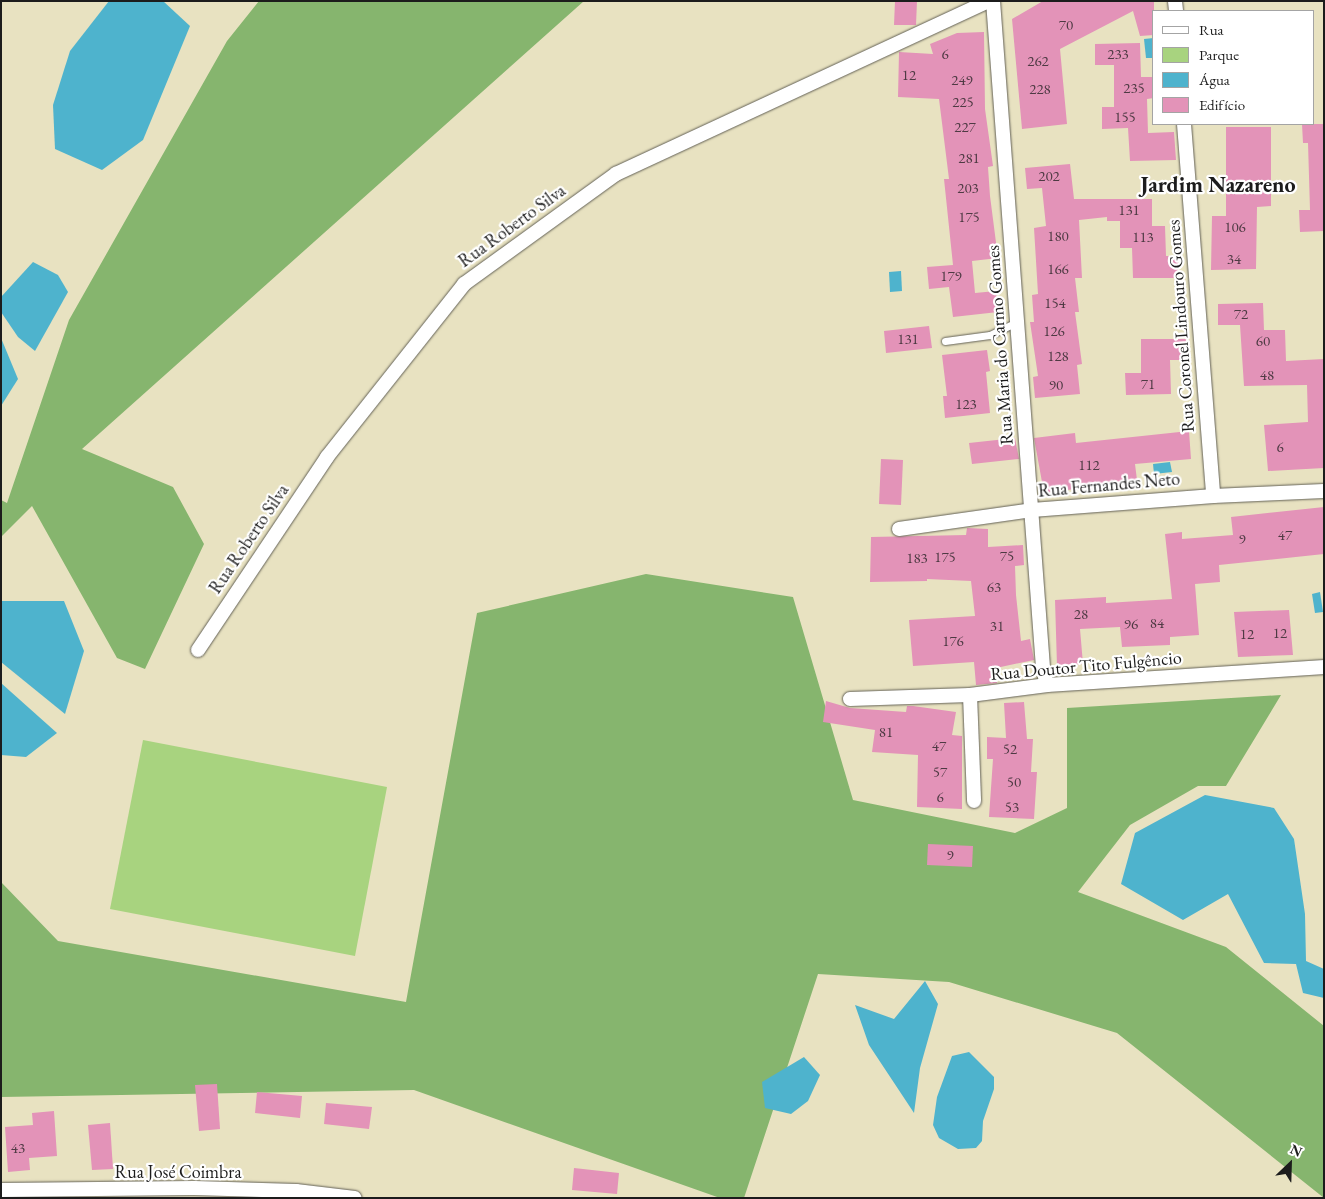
<!DOCTYPE html>
<meta charset="utf-8">
<style>
body{margin:0}
#map{position:relative;width:1325px;height:1199px;overflow:hidden;background:#e8e2c1;font-family:"EB Garamond",serif}
div>[style]{position:absolute}
.green>*{inset:0;background:#a8d37f}
.forest>*{inset:0;background:#86b56e}
.water>*{inset:0;background:#4eb3cd}
.building>*{inset:0;background:#e393b8}
.roads{filter:drop-shadow(0 0 1px #636156) drop-shadow(0 0 1px #636156)}
.service>*{height:7px;margin:-3.5px;padding:0 3.5px;transform-origin:3.5px;border-radius:3.5px;background:#fff}
.minor>*{height:14px;margin:-7px;padding:0 7px;transform-origin:7px;border-radius:7px;background:#fff}
span{translate:-50% -50%;white-space:nowrap;text-align:center;line-height:1.15;-webkit-text-stroke:4.5px #fff;paint-order:stroke}
.number-label{font-size:15px;color:#4e3a43}
.number-label span{-webkit-text-stroke-width:0}
.street-label{font-size:18px;color:#1c1c1c}
.district-label{font-size:22px;color:#1c1c1c;font-weight:700}
.frame{position:absolute;inset:0;border:2px solid #1c1c1c;pointer-events:none}
.legend{position:absolute;left:1152px;top:10px;width:162px;height:115px;box-sizing:border-box;background:#fff;border:1px solid #a4a4a4;margin:0;padding:6px 9px;list-style:none;font-size:15px;color:#1c1c1c}
.legend li{display:flex;align-items:center;gap:10px;height:25px}
.legend b{width:25px;border:1px solid #a4a4a4}
.north{position:absolute;left:1265px;top:1139px;width:50px;height:50px;-webkit-text-stroke:4px #fff;paint-order:stroke;rotate:24deg;font-size:14px;font-weight:700;line-height:20px;text-align:center;color:#1c1c1c}
.north::after{content:'';display:block;margin:auto;width:18px;height:22px;background:#1c1c1c;clip-path:polygon(50% 0,100% 100%,50% 72%,0 100%)}
</style>
<div id="map">
<div class="green">
<div style="clip-path:polygon(143px 740px,387px 787px,355px 956px,110px 909px)"></div>
</div>
<div class="forest">
<div style="clip-path:polygon(259px 1px,584px 1px,82px 449px,173px 487px,204px 544px,145px 669px,117px 658px,32px 506px,1px 537px,1px 500px,7px 503px,69px 320px,227px 41px)"></div>
<div style="clip-path:polygon(646px 574px,793px 597px,853px 800px,1015px 833px,1067px 808px,1067px 708px,1281px 695px,1226px 786px,1198px 786px,1130px 825px,1078px 892px,1226px 947px,1324px 1026px,1324px 1198px,1117px 1033px,949px 982px,818px 974px,744px 1198px,720px 1198px,414px 1090px,1px 1097px,1px 882px,58px 941px,406px 1002px,477px 613px)"></div>
</div>
<div class="water">
<div style="clip-path:polygon(109px 1px,163px 1px,190px 26px,143px 140px,102px 170px,55px 149px,53px 105px,70px 51px)"></div>
<div style="clip-path:polygon(1154px 38px,1154px 58px,1146px 58px,1144px 39px)"></div>
<div style="clip-path:polygon(33px 262px,58px 275px,68px 292px,35px 351px,18px 337px,1px 312px,1px 297px)"></div>
<div style="clip-path:polygon(901px 271px,902px 291px,890px 292px,889px 272px)"></div>
<div style="clip-path:polygon(1px 338px,18px 379px,1px 406px)"></div>
<div style="clip-path:polygon(1170px 462px,1172px 472px,1154px 474px,1153px 464px)"></div>
<div style="clip-path:polygon(1320px 592px,1323px 612px,1315px 613px,1312px 594px)"></div>
<div style="clip-path:polygon(1px 601px,64px 601px,84px 651px,65px 714px,1px 662px)"></div>
<div style="clip-path:polygon(1px 683px,57px 733px,26px 757px,1px 755px)"></div>
<div style="clip-path:polygon(1205px 795px,1274px 808px,1294px 839px,1305px 914px,1306px 961px,1324px 969px,1324px 998px,1303px 993px,1296px 964px,1264px 963px,1228px 894px,1183px 920px,1121px 884px,1135px 833px)"></div>
<div style="clip-path:polygon(925px 981px,938px 1004px,920px 1068px,914px 1113px,869px 1045px,855px 1005px,894px 1019px)"></div>
<div style="clip-path:polygon(969px 1052px,994px 1077px,994px 1089px,983px 1121px,982px 1141px,976px 1148px,958px 1149px,939px 1138px,933px 1125px,937px 1097px,952px 1056px)"></div>
<div style="clip-path:polygon(804px 1057px,820px 1075px,808px 1101px,791px 1114px,765px 1108px,762px 1082px)"></div>
</div>
<div class="building">
<div style="clip-path:polygon(895px 1px,917px 1px,916px 25px,894px 25px)"></div>
<div style="clip-path:polygon(1043px 1px,1154px 1px,1154px 35px,1140px 36px,1133px 11px,1060px 49px,1067px 124px,1022px 129px,1012px 19px)"></div>
<div style="clip-path:polygon(984px 32px,985px 109px,993px 166px,988px 167px,990px 196px,998px 258px,972px 261px,975px 293px,996px 291px,998px 312px,953px 317px,949px 287px,929px 289px,927px 267px,953px 265px,944px 179px,949px 179px,939px 99px,898px 97px,899px 52px,933px 54px,930px 44px,957px 33px)"></div>
<div style="clip-path:polygon(1140px 43px,1141px 77px,1154px 77px,1154px 98px,1147px 99px,1148px 133px,1174px 132px,1176px 160px,1130px 161px,1128px 128px,1102px 129px,1102px 107px,1114px 107px,1114px 65px,1095px 65px,1095px 44px)"></div>
<div style="clip-path:polygon(1302px 124px,1324px 124px,1324px 231px,1300px 232px,1299px 210px,1310px 210px,1308px 143px,1303px 143px)"></div>
<div style="clip-path:polygon(1226px 127px,1271px 127px,1271px 206px,1257px 207px,1256px 269px,1211px 270px,1212px 216px,1226px 216px)"></div>
<div style="clip-path:polygon(1070px 164px,1074px 199px,1152px 199px,1152px 226px,1165px 226px,1166px 256px,1178px 256px,1178px 278px,1133px 278px,1132px 248px,1120px 248px,1120px 221px,1107px 221px,1107px 217px,1079px 220px,1082px 278px,1075px 278px,1079px 312px,1075px 312px,1082px 364px,1077px 365px,1080px 394px,1035px 398px,1033px 377px,1038px 376px,1030px 322px,1034px 322px,1032px 295px,1038px 294px,1034px 228px,1046px 226px,1042px 188px,1027px 189px,1025px 168px)"></div>
<div style="clip-path:polygon(1263px 303px,1264px 330px,1285px 330px,1286px 361px,1324px 359px,1324px 468px,1268px 471px,1264px 425px,1308px 422px,1307px 385px,1244px 386px,1240px 325px,1218px 325px,1218px 304px)"></div>
<div style="clip-path:polygon(929px 326px,932px 348px,886px 353px,884px 331px)"></div>
<div style="clip-path:polygon(1141px 339px,1186px 339px,1186px 360px,1170px 360px,1171px 394px,1126px 395px,1125px 373px,1141px 373px)"></div>
<div style="clip-path:polygon(987px 350px,990px 371px,986px 372px,990px 413px,945px 418px,943px 396px,947px 396px,942px 355px)"></div>
<div style="clip-path:polygon(1189px 431px,1191px 459px,1135px 464px,1137px 480px,1117px 483px,1118px 488px,1083px 488px,1044px 493px,1034px 438px,1075px 433px,1076px 443px)"></div>
<div style="clip-path:polygon(1015px 438px,1019px 459px,972px 464px,969px 443px)"></div>
<div style="clip-path:polygon(881px 459px,903px 460px,901px 505px,879px 504px)"></div>
<div style="clip-path:polygon(1324px 507px,1324px 554px,1219px 565px,1220px 582px,1195px 584px,1199px 635px,1170px 637px,1170px 645px,1122px 647px,1120px 627px,1080px 629px,1083px 664px,1057px 666px,1055px 600px,1106px 597px,1106px 603px,1172px 599px,1165px 534px,1182px 532px,1182px 539px,1233px 535px,1231px 517px)"></div>
<div style="clip-path:polygon(967px 528px,988px 529px,988px 547px,1023px 545px,1024px 565px,1015px 566px,1016px 595px,1021px 641px,1030px 639px,1034px 660px,996px 668px,997px 683px,976px 685px,974px 662px,913px 666px,909px 620px,975px 616px,971px 581px,927px 579px,927px 581px,870px 582px,871px 537px,966px 535px)"></div>
<div style="clip-path:polygon(1289px 610px,1293px 655px,1238px 657px,1234px 612px)"></div>
<div style="clip-path:polygon(826px 701px,850px 708px,906px 712px,907px 706px,913px 706px,956px 712px,952px 735px,962px 736px,962px 809px,917px 807px,918px 755px,872px 752px,875px 730px,823px 722px)"></div>
<div style="clip-path:polygon(1024px 702px,1027px 739px,1033px 739px,1031px 772px,1037px 772px,1034px 819px,989px 817px,993px 759px,987px 759px,987px 737px,1006px 738px,1004px 703px)"></div>
<div style="clip-path:polygon(928px 844px,973px 846px,972px 867px,927px 865px)"></div>
<div style="clip-path:polygon(217px 1084px,220px 1129px,199px 1131px,195px 1085px)"></div>
<div style="clip-path:polygon(257px 1092px,302px 1096px,300px 1118px,255px 1113px)"></div>
<div style="clip-path:polygon(326px 1103px,372px 1107px,369px 1129px,324px 1124px)"></div>
<div style="clip-path:polygon(54px 1111px,57px 1156px,29px 1158px,30px 1170px,8px 1172px,5px 1127px,33px 1125px,32px 1113px)"></div>
<div style="clip-path:polygon(110px 1123px,113px 1169px,92px 1170px,88px 1125px)"></div>
<div style="clip-path:polygon(574px 1168px,619px 1173px,617px 1194px,572px 1190px)"></div>
</div>
<div class="roads">
<div class="service">
<div style="left:945px;top:341px;width:45px;rotate:-7.6deg"></div>
<div style="left:990px;top:335px;width:30px;rotate:-26deg"></div>
</div>
<div class="minor">
<div style="left:993px;top:1px;width:669px;rotate:85.71deg"></div>
<div style="left:1043px;top:668px;width:17px;rotate:77deg"></div>
<div style="left:1175px;top:1px;width:10px;rotate:84deg"></div>
<div style="left:1184px;top:124px;width:373px;rotate:85.5deg"></div>
<div style="left:899px;top:529px;width:134px;rotate:-8.1deg"></div>
<div style="left:1032px;top:510px;width:182px;rotate:-4.4deg"></div>
<div style="left:1213px;top:496px;width:111px;rotate:-2.6deg"></div>
<div style="left:198px;top:650px;width:232px;rotate:-56.2deg"></div>
<div style="left:327px;top:457px;width:221px;rotate:-51.6deg"></div>
<div style="left:464px;top:284px;width:188px;rotate:-35.9deg"></div>
<div style="left:616px;top:174px;width:411px;rotate:-24.9deg"></div>
<div style="left:970px;top:695px;width:106px;rotate:87.8deg"></div>
<div style="left:850px;top:699px;width:120px;rotate:-1.9deg"></div>
<div style="left:970px;top:695px;width:78px;rotate:-7.4deg"></div>
<div style="left:1047px;top:685px;width:278px;rotate:-3.7deg"></div>
<div style="left:1px;top:1190px;width:193px;rotate:-0.6deg"></div>
<div style="left:194px;top:1188px;width:102px;rotate:1.7deg"></div>
<div style="left:296px;top:1191px;width:59px;rotate:6.8deg"></div>
</div>
</div>
<div class="number-label">
<span style="left:1066px;top:25px">70</span>
<span style="left:945px;top:54px">6</span>
<span style="left:1118px;top:54px">233</span>
<span style="left:1038px;top:61px">262</span>
<span style="left:909px;top:75px">12</span>
<span style="left:962px;top:80px">249</span>
<span style="left:1134px;top:88px">235</span>
<span style="left:1040px;top:89px">228</span>
<span style="left:963px;top:102px">225</span>
<span style="left:1125px;top:117px">155</span>
<span style="left:965px;top:127px">227</span>
<span style="left:969px;top:158px">281</span>
<span style="left:1049px;top:176px">202</span>
<span style="left:968px;top:188px">203</span>
<span style="left:1129px;top:210px">131</span>
<span style="left:969px;top:217px">175</span>
<span style="left:1235px;top:227px">106</span>
<span style="left:1058px;top:236px">180</span>
<span style="left:1143px;top:237px">113</span>
<span style="left:1234px;top:259px">34</span>
<span style="left:1058px;top:269px">166</span>
<span style="left:951px;top:276px">179</span>
<span style="left:1055px;top:303px">154</span>
<span style="left:1241px;top:314px">72</span>
<span style="left:1054px;top:331px">126</span>
<span style="left:908px;top:339px">131</span>
<span style="left:1263px;top:341px">60</span>
<span style="left:1058px;top:356px">128</span>
<span style="left:1267px;top:375px">48</span>
<span style="left:1148px;top:384px">71</span>
<span style="left:1056px;top:385px">90</span>
<span style="left:966px;top:404px">123</span>
<span style="left:1280px;top:447px">6</span>
<span style="left:1089px;top:465px">112</span>
<span style="left:1285px;top:535px">47</span>
<span style="left:1242px;top:539px">9</span>
<span style="left:1007px;top:556px">75</span>
<span style="left:945px;top:557px">175</span>
<span style="left:917px;top:558px">183</span>
<span style="left:994px;top:587px">63</span>
<span style="left:1081px;top:614px">28</span>
<span style="left:1157px;top:623px">84</span>
<span style="left:1131px;top:624px">96</span>
<span style="left:997px;top:626px">31</span>
<span style="left:1280px;top:633px">12</span>
<span style="left:1247px;top:634px">12</span>
<span style="left:953px;top:641px">176</span>
<span style="left:886px;top:732px">81</span>
<span style="left:939px;top:746px">47</span>
<span style="left:1010px;top:749px">52</span>
<span style="left:940px;top:772px">57</span>
<span style="left:1014px;top:782px">50</span>
<span style="left:940px;top:797px">6</span>
<span style="left:1012px;top:807px">53</span>
<span style="left:950px;top:855px">9</span>
<span style="left:18px;top:1148px">43</span>
</div>
<div class="street-label">
<span style="left:512px;top:226px;rotate:-36deg">Rua Roberto Silva</span>
<span style="left:1181px;top:326px;rotate:-94deg">Rua Coronel Lindouro Gomes</span>
<span style="left:1000px;top:345px;rotate:-94deg">Rua Maria do Carmo Gomes</span>
<span style="left:1109px;top:485px;rotate:-5deg">Rua Fernandes Neto</span>
<span style="left:249px;top:539px;rotate:-56deg">Rua Roberto Silva</span>
<span style="left:1086px;top:666px;rotate:-5deg">Rua Doutor Tito Fulgêncio</span>
<span style="left:178px;top:1172px">Rua José Coimbra</span>
</div>
<div class="district-label">
<span style="left:1218px;top:185px">Jardim Nazareno</span>
</div>
<div class="frame"></div>
<ul class="legend">
<li><b style="height:6px;background:#fff"></b>Rua</li>
<li><b style="height:14px;background:#a8d37f"></b>Parque</li>
<li><b style="height:14px;background:#4eb3cd"></b>Água</li>
<li><b style="height:14px;background:#e393b8"></b>Edifício</li>
</ul>
<div class="north">N</div>
</div>
